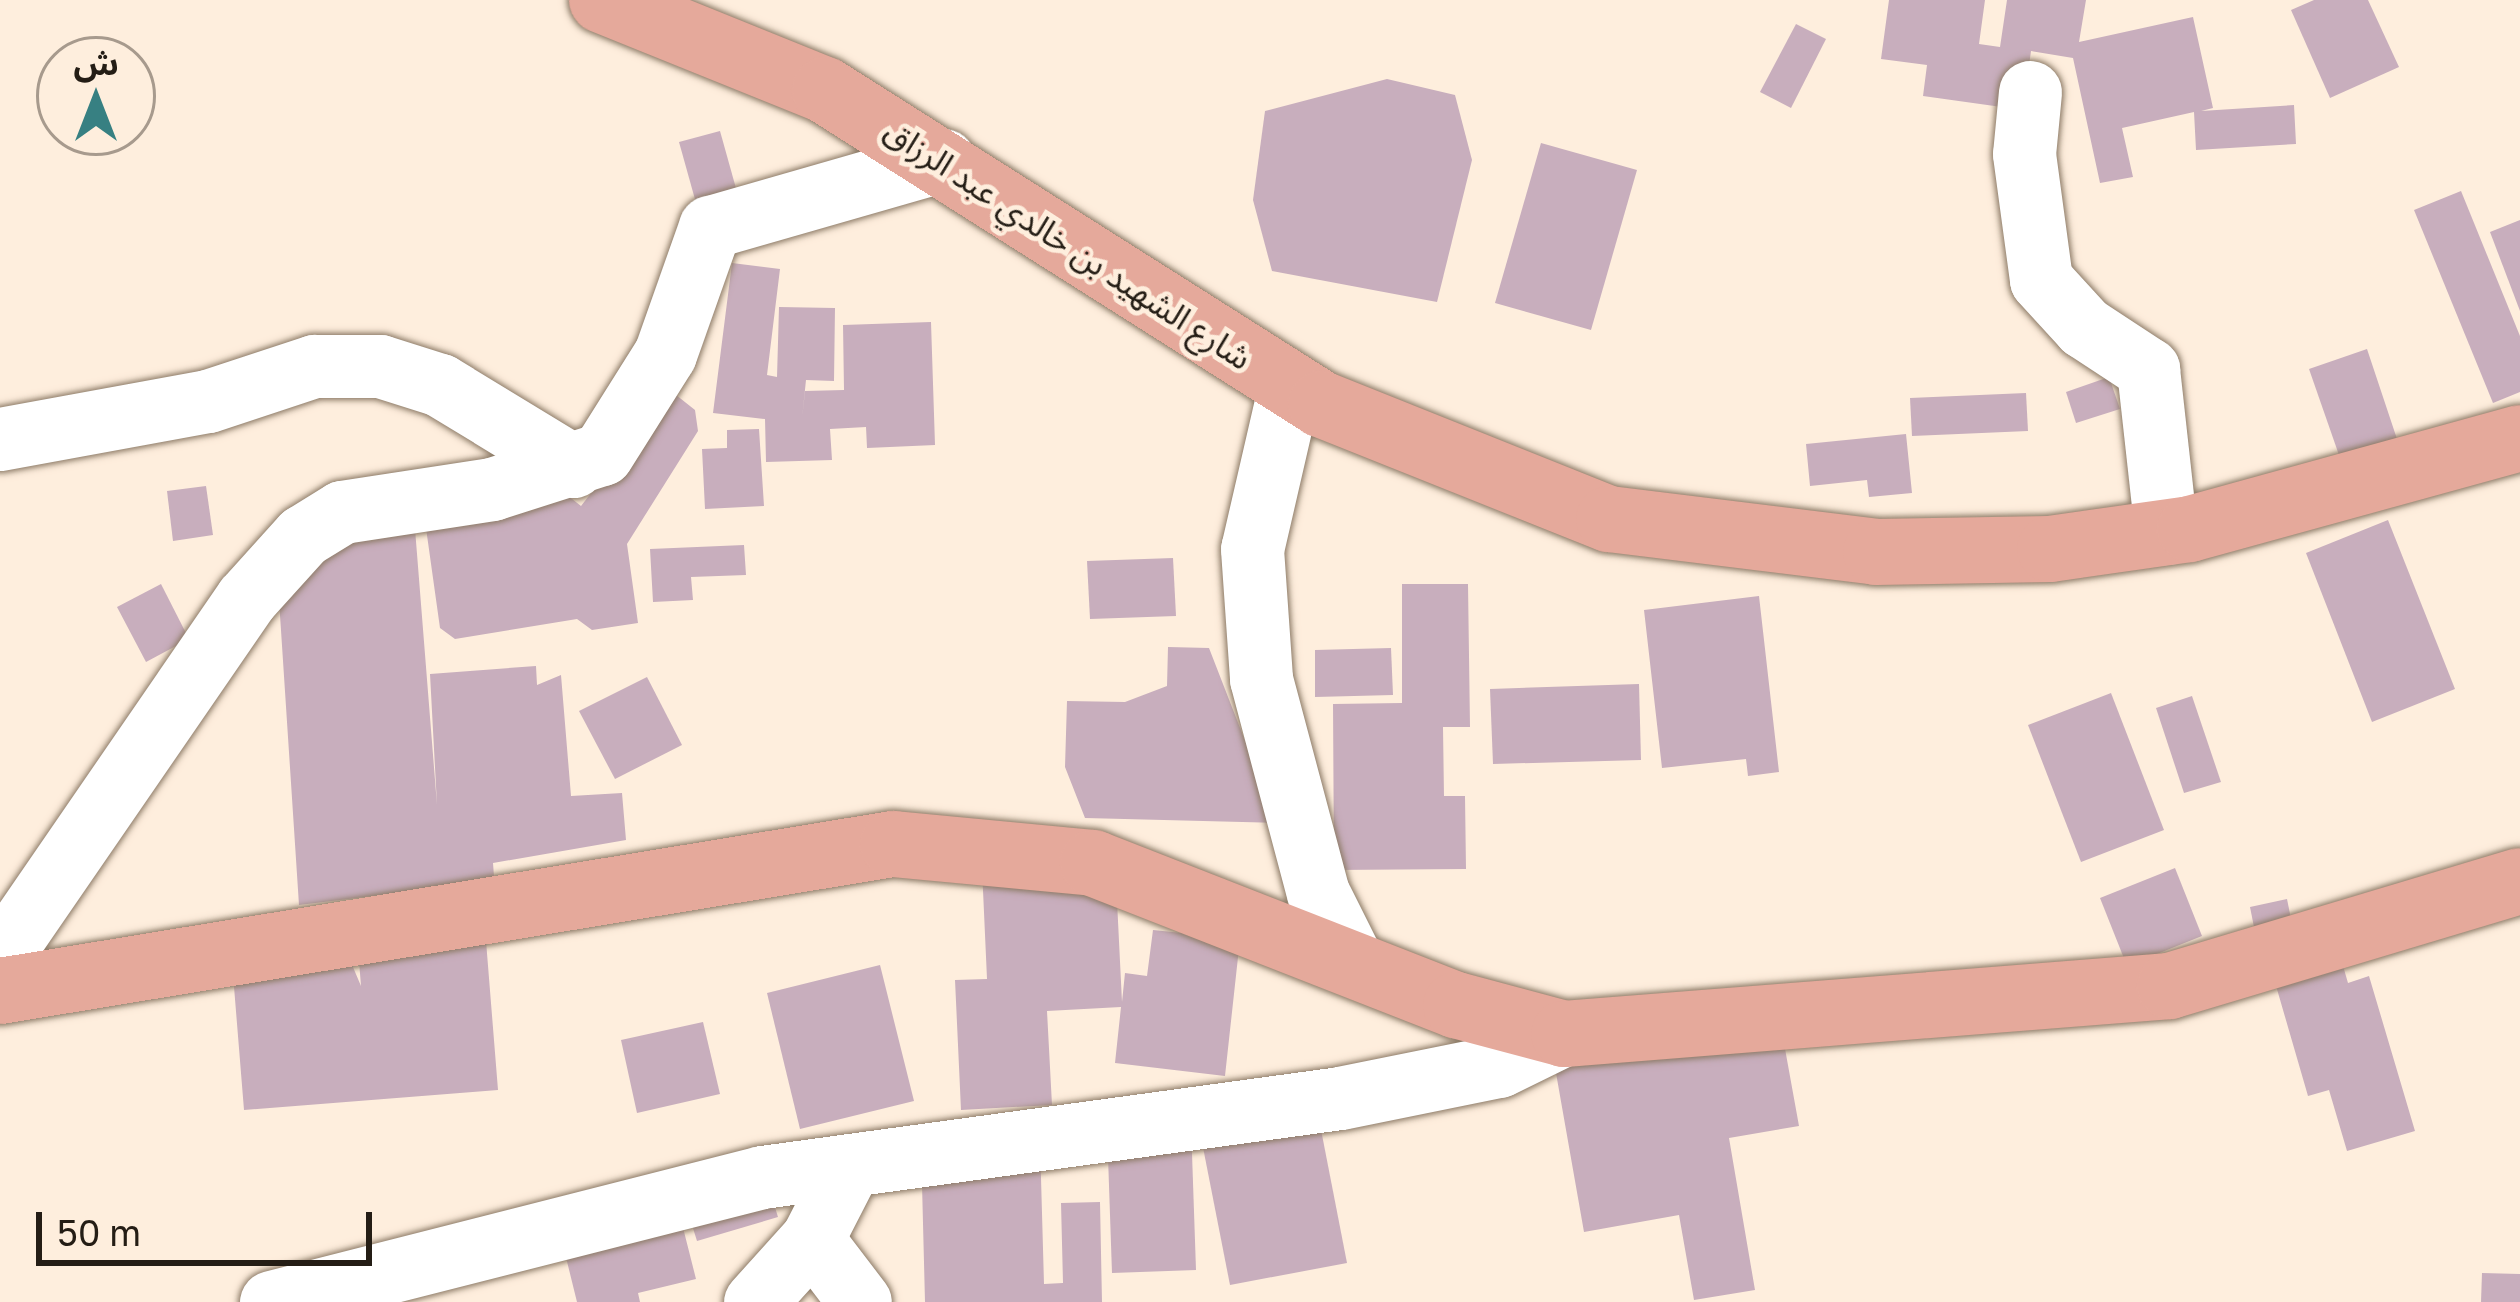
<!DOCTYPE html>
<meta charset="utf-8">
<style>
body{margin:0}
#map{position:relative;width:2520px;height:1302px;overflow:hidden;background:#feeedd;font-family:"Golos Text","Noto Sans Arabic",sans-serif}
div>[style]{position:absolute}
.building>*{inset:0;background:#c8aebd}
.roads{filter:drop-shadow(0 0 3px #8d7b67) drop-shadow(0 0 3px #8d7b67)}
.minor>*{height:63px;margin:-31.5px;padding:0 31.5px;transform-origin:31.5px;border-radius:31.5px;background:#fff}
.major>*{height:66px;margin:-33px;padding:0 33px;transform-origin:33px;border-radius:33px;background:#e5a99b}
span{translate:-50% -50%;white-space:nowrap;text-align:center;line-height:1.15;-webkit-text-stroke:10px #feeedd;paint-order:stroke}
.street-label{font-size:33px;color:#241d15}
.north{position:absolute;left:36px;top:36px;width:120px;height:120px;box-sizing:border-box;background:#feeedd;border:3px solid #a79a8d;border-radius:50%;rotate:0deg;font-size:33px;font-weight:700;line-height:48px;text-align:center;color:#241d15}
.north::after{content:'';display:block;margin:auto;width:42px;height:54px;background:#378082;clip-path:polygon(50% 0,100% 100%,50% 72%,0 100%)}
.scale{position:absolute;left:36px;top:1212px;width:336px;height:54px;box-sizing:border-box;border:6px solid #241d15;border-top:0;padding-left:15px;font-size:36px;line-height:42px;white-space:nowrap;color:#241d15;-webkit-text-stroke:9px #feeedd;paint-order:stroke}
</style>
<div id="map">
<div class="building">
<div style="clip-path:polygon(1889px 0,1985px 0,1979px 44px,2000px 47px,2007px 0,2086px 0,2079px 42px,2193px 17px,2213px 108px,2201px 111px,2294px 105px,2296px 144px,2196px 150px,2194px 112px,2122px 128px,2133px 177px,2100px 183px,2073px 58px,2031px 51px,2023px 110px,1923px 96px,1927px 65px,1881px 59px)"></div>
<div style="clip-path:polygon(2314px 0,2368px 0,2399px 67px,2330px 98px,2291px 10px)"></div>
<div style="clip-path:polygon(1796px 24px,1826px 39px,1791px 108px,1760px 92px)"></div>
<div style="clip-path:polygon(1387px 79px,1455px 95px,1472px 160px,1437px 302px,1272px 271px,1253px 200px,1265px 111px)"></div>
<div style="clip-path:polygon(720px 131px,744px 217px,703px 228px,679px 142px)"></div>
<div style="clip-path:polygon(1541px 143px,1637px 170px,1591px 330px,1495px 303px)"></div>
<div style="clip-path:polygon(2461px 191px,2520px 336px,2520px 392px,2493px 403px,2414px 210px)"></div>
<div style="clip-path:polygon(2520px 220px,2520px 311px,2490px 232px)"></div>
<div style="clip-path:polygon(732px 263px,780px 269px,767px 375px,777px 377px,779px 307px,835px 308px,834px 381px,806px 380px,802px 419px,805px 391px,844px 390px,843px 325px,931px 322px,935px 445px,867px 448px,866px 427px,830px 429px,832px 460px,766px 462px,765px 419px,713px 413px)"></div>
<div style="clip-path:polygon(2367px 349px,2397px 439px,2340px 458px,2309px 369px)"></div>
<div style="clip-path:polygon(2109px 377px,2120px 409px,2076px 423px,2066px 392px)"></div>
<div style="clip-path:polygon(671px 391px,695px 410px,698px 431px,627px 544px,638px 623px,592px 630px,577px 619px,455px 639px,440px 628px,418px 471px,544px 477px,581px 506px)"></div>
<div style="clip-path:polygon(2026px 393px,2028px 431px,1912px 436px,1910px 398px)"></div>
<div style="clip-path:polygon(759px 429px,764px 506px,705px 509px,702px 449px,727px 448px,727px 430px)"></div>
<div style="clip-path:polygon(1906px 434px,1912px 493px,1869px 497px,1867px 480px,1810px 486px,1806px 444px)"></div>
<div style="clip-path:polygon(206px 486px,213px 535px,173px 541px,167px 491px)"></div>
<div style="clip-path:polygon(412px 491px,437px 805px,430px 674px,536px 666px,537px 685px,561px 675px,571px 796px,622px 793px,626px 840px,493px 863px,495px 890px,482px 891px,498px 1090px,244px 1110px,232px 962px,347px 953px,361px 986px,355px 911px,446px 887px,299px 905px,276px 554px)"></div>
<div style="clip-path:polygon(2388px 520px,2455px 689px,2372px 722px,2306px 553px)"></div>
<div style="clip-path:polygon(744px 545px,746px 575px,691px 577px,693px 600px,653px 602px,650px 549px)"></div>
<div style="clip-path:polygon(1173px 558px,1176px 616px,1090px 619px,1087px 561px)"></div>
<div style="clip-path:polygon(161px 584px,189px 639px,146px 662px,117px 607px)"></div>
<div style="clip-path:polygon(1402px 584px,1468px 584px,1470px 727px,1443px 727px,1444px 796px,1465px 796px,1466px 869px,1334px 870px,1333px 704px,1402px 703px)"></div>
<div style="clip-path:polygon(1759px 596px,1779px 772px,1748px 776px,1746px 759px,1662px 768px,1644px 610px)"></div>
<div style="clip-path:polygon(1168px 647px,1209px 648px,1277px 823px,1085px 818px,1065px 767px,1067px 701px,1125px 702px,1167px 686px)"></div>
<div style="clip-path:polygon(1391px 648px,1393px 695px,1315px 697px,1315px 650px)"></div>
<div style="clip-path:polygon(647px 677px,682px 745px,615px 779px,579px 711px)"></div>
<div style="clip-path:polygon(1639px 684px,1641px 760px,1493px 764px,1490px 689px)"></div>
<div style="clip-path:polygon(2111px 693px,2164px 830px,2081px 862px,2028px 725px)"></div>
<div style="clip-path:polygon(2192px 696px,2221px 782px,2184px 793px,2156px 708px)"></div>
<div style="clip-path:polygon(1114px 840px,1122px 1002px,1125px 973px,1147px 976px,1153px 930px,1240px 939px,1225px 1076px,1115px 1063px,1121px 1007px,1047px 1011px,1052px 1105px,961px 1110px,955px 980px,987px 979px,981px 846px)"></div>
<div style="clip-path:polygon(2175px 868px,2202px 936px,2127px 966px,2100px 898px)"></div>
<div style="clip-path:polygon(2287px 899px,2291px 919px,2254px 927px,2250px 907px)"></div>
<div style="clip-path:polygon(2339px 952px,2348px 983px,2369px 976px,2415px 1131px,2347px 1151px,2329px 1090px,2308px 1096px,2272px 972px)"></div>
<div style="clip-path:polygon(880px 965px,914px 1101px,800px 1129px,767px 993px)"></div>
<div style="clip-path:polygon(1776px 999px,1799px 1126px,1729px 1138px,1755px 1290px,1694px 1300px,1679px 1215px,1584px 1232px,1550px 1039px)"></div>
<div style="clip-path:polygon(703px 1022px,720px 1094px,637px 1113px,621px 1040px)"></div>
<div style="clip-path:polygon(1190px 1095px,1196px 1270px,1112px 1273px,1106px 1098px)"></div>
<div style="clip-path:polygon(1316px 1104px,1347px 1263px,1230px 1285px,1199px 1127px)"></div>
<div style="clip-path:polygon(1040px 1142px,1044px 1284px,1063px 1283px,1061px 1203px,1100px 1202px,1102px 1302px,925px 1302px,921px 1145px)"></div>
<div style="clip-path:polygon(758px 1152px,778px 1217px,697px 1241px,677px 1177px)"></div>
<div style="clip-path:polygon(674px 1192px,696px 1279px,638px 1293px,640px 1302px,577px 1302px,557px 1221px)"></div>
<div style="clip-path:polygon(2482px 1273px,2520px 1274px,2520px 1302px,2481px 1302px)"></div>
</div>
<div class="roads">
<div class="minor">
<div style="left:2030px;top:92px;width:62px;rotate:95.5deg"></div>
<div style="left:2024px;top:154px;width:127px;rotate:82.3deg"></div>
<div style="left:2041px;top:280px;width:64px;rotate:47.5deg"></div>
<div style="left:2084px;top:327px;width:77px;rotate:33.3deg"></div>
<div style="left:2148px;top:369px;width:165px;rotate:83.7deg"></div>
<div style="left:1290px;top:385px;width:168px;rotate:103deg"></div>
<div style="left:1252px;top:549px;width:130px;rotate:86deg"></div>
<div style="left:1261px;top:679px;width:221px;rotate:75.1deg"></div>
<div style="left:1318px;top:893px;width:78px;rotate:63.4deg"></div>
<div style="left:0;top:439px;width:211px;rotate:-10.4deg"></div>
<div style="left:208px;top:401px;width:112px;rotate:-18.3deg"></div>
<div style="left:314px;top:366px;width:66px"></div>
<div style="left:380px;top:366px;width:63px;rotate:17.6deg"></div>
<div style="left:440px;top:385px;width:156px;rotate:31.3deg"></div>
<div style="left:0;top:957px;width:434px;rotate:-55.5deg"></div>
<div style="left:246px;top:599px;width:85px;rotate:-47.9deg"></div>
<div style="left:303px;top:536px;width:46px;rotate:-31.6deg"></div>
<div style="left:342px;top:512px;width:152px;rotate:-8.7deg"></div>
<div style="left:492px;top:489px;width:115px;rotate:-17.7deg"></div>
<div style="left:602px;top:454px;width:118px;rotate:-57.8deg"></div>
<div style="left:665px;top:354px;width:135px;rotate:-70.5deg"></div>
<div style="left:710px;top:227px;width:243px;rotate:-16deg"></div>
<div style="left:812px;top:1239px;width:79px;rotate:52.7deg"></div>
<div style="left:271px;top:1302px;width:507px;rotate:-14.28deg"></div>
<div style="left:762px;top:1177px;width:583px;rotate:-7.78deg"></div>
<div style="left:1340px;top:1098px;width:162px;rotate:-11.4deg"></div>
<div style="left:1499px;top:1066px;width:72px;rotate:-26.2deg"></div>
<div style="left:755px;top:1302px;width:85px;rotate:-47.9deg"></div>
<div style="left:812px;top:1239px;width:83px;rotate:-62.8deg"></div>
</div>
<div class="major">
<div style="left:602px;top:0;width:240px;rotate:22deg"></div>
<div style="left:825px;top:90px;width:587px;rotate:32.34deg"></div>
<div style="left:1321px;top:404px;width:310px;rotate:21.8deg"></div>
<div style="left:1609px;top:519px;width:269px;rotate:7deg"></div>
<div style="left:1876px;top:552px;width:174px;rotate:-1deg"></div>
<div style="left:2050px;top:549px;width:141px;rotate:-8.1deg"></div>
<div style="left:2190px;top:529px;width:342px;rotate:-15.4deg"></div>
<div style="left:0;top:991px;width:905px;rotate:-9.35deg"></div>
<div style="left:893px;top:844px;width:201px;rotate:5.4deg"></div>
<div style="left:1093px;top:863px;width:390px;rotate:21.4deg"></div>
<div style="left:1456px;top:1005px;width:112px;rotate:15deg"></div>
<div style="left:1564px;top:1034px;width:608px;rotate:-4.53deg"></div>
<div style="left:2170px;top:986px;width:365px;rotate:-16.7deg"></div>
</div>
</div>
<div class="street-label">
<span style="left:1068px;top:244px;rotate:33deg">شارع الشهيد بن خالدي عبد الرزاق</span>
</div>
<div class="north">ش</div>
<div class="scale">50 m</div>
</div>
